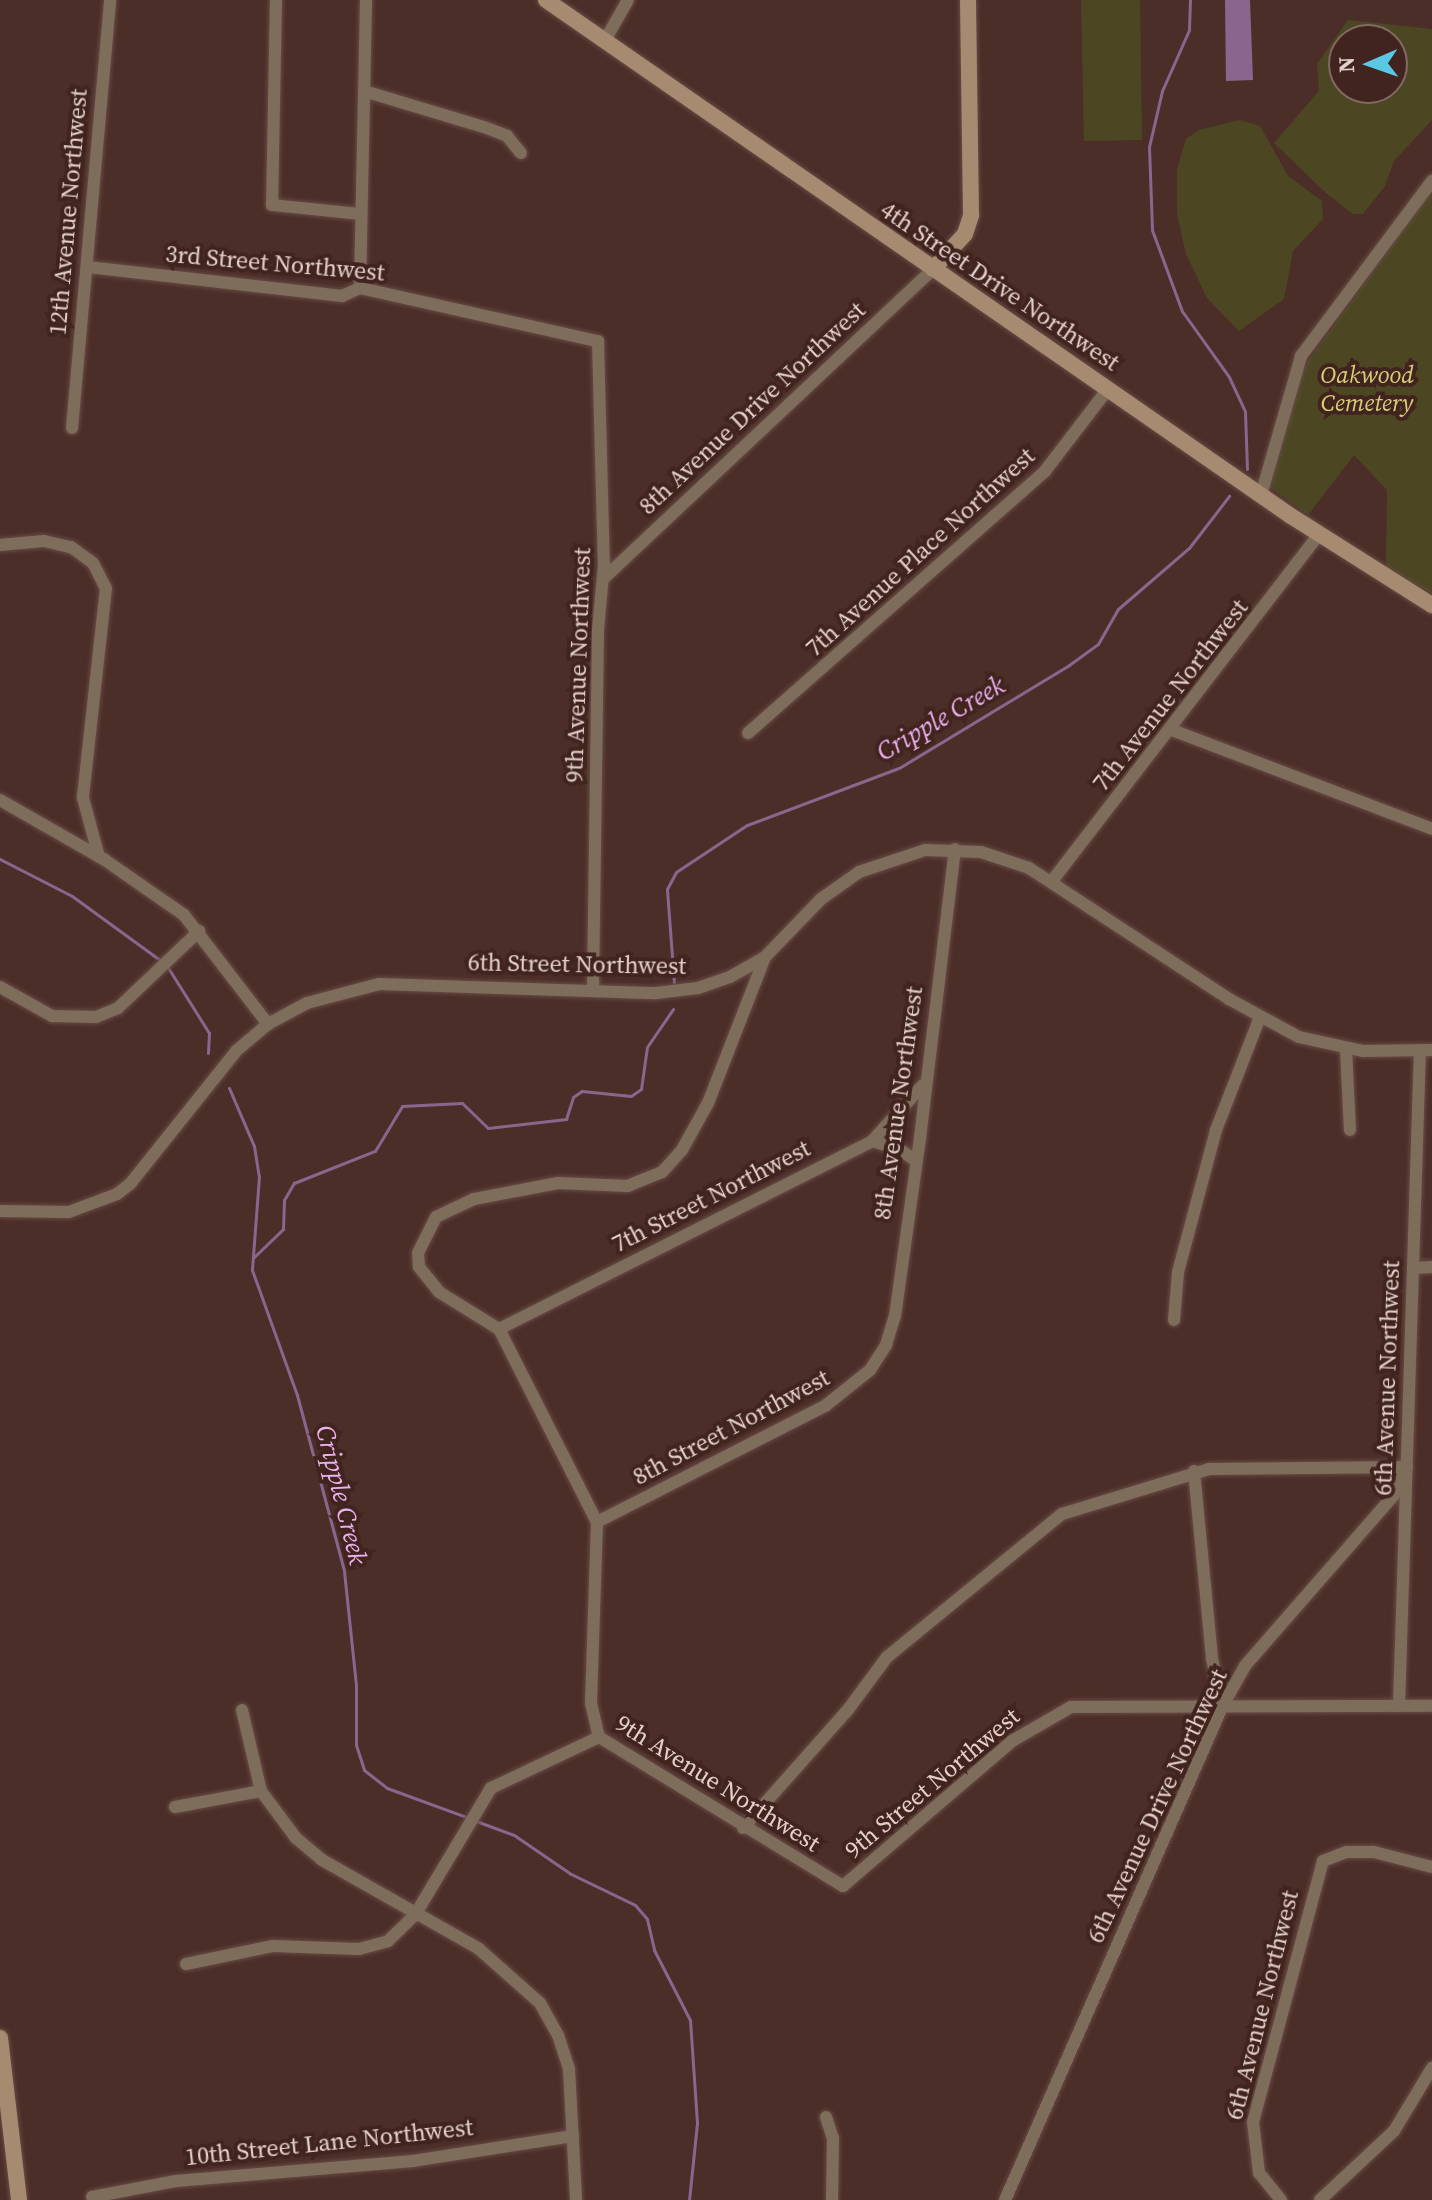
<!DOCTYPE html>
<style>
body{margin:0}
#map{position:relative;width:1432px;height:2200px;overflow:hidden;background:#4c2e28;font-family:"Source Serif 4",serif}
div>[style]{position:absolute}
.green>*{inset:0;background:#4c4722}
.water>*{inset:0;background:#8a668f}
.stream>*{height:3px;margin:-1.5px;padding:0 1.5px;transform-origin:1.5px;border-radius:1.5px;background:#8a668f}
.roads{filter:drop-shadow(0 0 2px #674b46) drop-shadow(0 0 2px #674b46)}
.street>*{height:12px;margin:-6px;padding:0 6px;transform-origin:6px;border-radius:6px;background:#7f6d5c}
.secondary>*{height:16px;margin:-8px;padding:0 8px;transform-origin:8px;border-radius:8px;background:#a78b70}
span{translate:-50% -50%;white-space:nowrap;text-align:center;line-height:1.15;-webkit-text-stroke:8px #41241e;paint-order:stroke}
.street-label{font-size:24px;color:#e4d0cc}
.park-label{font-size:24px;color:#d8cd79;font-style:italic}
.water-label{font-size:26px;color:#eab1f1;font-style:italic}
.north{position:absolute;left:1328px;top:24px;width:80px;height:80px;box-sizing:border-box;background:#41241e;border:2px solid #826964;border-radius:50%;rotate:268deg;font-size:22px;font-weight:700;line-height:32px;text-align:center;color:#e4d0cc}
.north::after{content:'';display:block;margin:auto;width:28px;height:36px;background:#5ac8e5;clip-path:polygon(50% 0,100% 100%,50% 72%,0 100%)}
</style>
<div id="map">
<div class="green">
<div style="clip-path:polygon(1081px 0,1140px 0,1142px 140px,1084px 141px)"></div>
<div style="clip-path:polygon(evenodd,1348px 20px,1432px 29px,1432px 120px,1394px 161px,1385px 186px,1363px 214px,1353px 214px,1326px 193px,1274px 143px,1319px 91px,1317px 64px,1348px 20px,1344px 40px,1392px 40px,1392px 88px,1344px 88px,1344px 40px)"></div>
<div style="clip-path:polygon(1239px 120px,1260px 126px,1288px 176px,1322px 201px,1323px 219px,1293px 251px,1284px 299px,1239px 331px,1207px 298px,1186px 254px,1177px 214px,1177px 169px,1186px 139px,1199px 130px)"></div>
<div style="clip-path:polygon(1432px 190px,1432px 594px,1386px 567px,1387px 490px,1354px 455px,1308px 515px,1270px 487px,1297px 382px,1308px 361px)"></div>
</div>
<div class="water">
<div style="clip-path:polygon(1225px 0,1250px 0,1253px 80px,1226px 81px)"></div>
</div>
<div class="stream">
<div style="left:1190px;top:0;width:30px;rotate:92deg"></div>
<div style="left:1189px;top:30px;width:67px;rotate:113.9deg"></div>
<div style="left:1162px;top:91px;width:57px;rotate:103.1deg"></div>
<div style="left:1149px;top:147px;width:83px;rotate:87.9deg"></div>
<div style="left:1152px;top:230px;width:86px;rotate:69.7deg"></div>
<div style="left:1182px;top:311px;width:81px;rotate:54.5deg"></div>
<div style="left:1229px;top:377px;width:38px;rotate:65deg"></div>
<div style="left:1245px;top:412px;width:57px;rotate:88deg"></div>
<div style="left:0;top:859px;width:81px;rotate:27.2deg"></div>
<div style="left:72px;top:896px;width:110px;rotate:36.1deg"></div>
<div style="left:167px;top:966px;width:79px;rotate:57.9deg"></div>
<div style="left:209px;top:1033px;width:20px;rotate:93deg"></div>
<div style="left:674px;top:983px;width:94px;rotate:-94.3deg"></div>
<div style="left:667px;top:889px;width:19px;rotate:-62deg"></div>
<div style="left:676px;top:872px;width:85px;rotate:-33.5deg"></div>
<div style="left:747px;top:825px;width:162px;rotate:-20.6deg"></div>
<div style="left:899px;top:768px;width:199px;rotate:-31.2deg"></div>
<div style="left:1069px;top:665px;width:36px;rotate:-36deg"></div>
<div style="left:1098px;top:644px;width:40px;rotate:-60.3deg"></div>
<div style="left:1118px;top:609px;width:94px;rotate:-40.7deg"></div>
<div style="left:1189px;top:548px;width:66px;rotate:-52.4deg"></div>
<div style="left:229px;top:1088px;width:63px;rotate:66.7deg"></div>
<div style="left:254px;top:1146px;width:30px;rotate:81deg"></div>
<div style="left:259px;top:1176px;width:94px;rotate:94.3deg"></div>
<div style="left:252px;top:1270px;width:133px;rotate:70.2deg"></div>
<div style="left:297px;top:1395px;width:182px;rotate:75deg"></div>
<div style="left:344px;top:1571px;width:115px;rotate:84deg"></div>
<div style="left:356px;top:1685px;width:60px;rotate:90deg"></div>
<div style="left:356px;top:1745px;width:26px;rotate:72deg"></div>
<div style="left:364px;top:1770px;width:29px;rotate:38deg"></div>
<div style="left:387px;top:1788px;width:87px;rotate:20.1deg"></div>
<div style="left:253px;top:1258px;width:42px;rotate:-44deg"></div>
<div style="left:283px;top:1229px;width:29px;rotate:-88deg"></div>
<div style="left:284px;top:1200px;width:20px;rotate:-60deg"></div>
<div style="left:294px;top:1183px;width:87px;rotate:-21.6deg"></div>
<div style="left:375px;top:1151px;width:52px;rotate:-59deg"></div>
<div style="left:402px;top:1106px;width:60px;rotate:-2.9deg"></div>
<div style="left:462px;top:1103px;width:36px;rotate:44deg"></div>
<div style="left:488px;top:1128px;width:79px;rotate:-6.6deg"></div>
<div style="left:566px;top:1119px;width:23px;rotate:-72deg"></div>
<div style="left:573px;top:1097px;width:11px;rotate:-34deg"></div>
<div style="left:582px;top:1091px;width:49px;rotate:5.8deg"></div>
<div style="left:631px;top:1096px;width:12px;rotate:-35deg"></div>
<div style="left:641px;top:1089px;width:42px;rotate:-81.9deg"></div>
<div style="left:647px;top:1047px;width:46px;rotate:-55.6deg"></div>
<div style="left:476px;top:1821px;width:40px;rotate:20.2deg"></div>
<div style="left:514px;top:1835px;width:69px;rotate:34.4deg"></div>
<div style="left:571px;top:1874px;width:71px;rotate:25.8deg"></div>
<div style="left:635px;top:1905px;width:18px;rotate:49deg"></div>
<div style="left:647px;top:1919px;width:32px;rotate:77deg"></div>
<div style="left:654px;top:1950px;width:79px;rotate:62.8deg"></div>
<div style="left:690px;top:2020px;width:103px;rotate:86.1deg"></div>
<div style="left:697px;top:2123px;width:77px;rotate:95.9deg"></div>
</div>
<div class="roads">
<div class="street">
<div style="left:276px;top:0;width:205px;rotate:91.1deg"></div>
<div style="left:272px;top:205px;width:89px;rotate:5.8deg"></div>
<div style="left:604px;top:42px;width:48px;rotate:-60.3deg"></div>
<div style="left:364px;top:91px;width:125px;rotate:16.7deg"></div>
<div style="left:484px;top:127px;width:25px;rotate:21deg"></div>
<div style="left:507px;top:136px;width:22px;rotate:51deg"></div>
<div style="left:88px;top:267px;width:256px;rotate:6.5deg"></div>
<div style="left:342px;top:296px;width:20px;rotate:-24deg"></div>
<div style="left:360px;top:288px;width:244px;rotate:12.6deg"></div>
<div style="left:598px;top:341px;width:223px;rotate:88.5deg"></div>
<div style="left:604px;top:564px;width:66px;rotate:95.2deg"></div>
<div style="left:598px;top:630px;width:361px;rotate:90.8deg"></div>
<div style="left:360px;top:288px;width:288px;rotate:-88.8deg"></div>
<div style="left:72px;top:428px;width:430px;rotate:-84.9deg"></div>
<div style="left:1261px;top:495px;width:145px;rotate:-73.9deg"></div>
<div style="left:1301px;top:356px;width:219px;rotate:-53.2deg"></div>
<div style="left:0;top:545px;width:44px;rotate:-5.2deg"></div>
<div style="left:44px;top:541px;width:28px;rotate:13deg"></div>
<div style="left:71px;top:547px;width:27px;rotate:36deg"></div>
<div style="left:93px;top:563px;width:28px;rotate:63deg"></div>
<div style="left:106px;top:588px;width:211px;rotate:96.3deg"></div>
<div style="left:83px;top:798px;width:61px;rotate:74.8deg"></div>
<div style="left:603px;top:579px;width:453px;rotate:-43.2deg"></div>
<div style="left:1172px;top:730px;width:278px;rotate:20.8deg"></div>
<div style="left:748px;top:733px;width:396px;rotate:-41.4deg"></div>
<div style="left:1045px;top:471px;width:103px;rotate:-52.5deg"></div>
<div style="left:0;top:800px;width:121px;rotate:29.7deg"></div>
<div style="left:105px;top:860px;width:96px;rotate:34.8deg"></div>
<div style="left:184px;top:915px;width:138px;rotate:52.4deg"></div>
<div style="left:1052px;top:881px;width:438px;rotate:-52.4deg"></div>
<div style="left:765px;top:957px;width:157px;rotate:111.3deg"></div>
<div style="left:708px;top:1103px;width:54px;rotate:119deg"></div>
<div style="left:682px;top:1150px;width:30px;rotate:132deg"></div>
<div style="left:662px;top:1172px;width:37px;rotate:158deg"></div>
<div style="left:628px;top:1186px;width:70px;rotate:-177.5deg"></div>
<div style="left:558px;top:1183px;width:86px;rotate:169.2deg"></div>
<div style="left:474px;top:1199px;width:42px;rotate:154.7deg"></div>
<div style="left:436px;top:1217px;width:40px;rotate:116.6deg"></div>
<div style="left:418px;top:1253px;width:14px;rotate:86deg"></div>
<div style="left:419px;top:1267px;width:32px;rotate:51deg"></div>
<div style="left:439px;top:1292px;width:70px;rotate:31.7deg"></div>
<div style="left:499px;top:1329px;width:216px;rotate:63.1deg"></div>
<div style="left:597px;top:1522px;width:181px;rotate:91.9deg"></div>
<div style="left:591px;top:1703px;width:35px;rotate:77deg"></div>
<div style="left:599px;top:1737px;width:286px;rotate:31.4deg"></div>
<div style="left:843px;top:1886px;width:223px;rotate:-40.6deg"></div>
<div style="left:1012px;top:1741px;width:68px;rotate:-30deg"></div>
<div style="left:1071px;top:1707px;width:361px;rotate:-0.2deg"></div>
<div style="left:0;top:987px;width:60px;rotate:29.1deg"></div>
<div style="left:52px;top:1016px;width:44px;rotate:1.3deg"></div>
<div style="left:96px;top:1017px;width:24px;rotate:-22deg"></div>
<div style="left:118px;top:1008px;width:112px;rotate:-43.5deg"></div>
<div style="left:1346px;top:1049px;width:81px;rotate:87.2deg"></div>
<div style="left:872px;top:1141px;width:28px;rotate:17deg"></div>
<div style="left:899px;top:1149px;width:21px;rotate:35deg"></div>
<div style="left:0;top:1211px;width:69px;rotate:0.8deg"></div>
<div style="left:69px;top:1212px;width:51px;rotate:-20.6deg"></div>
<div style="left:117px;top:1194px;width:16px;rotate:-38deg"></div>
<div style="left:130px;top:1184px;width:170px;rotate:-51.4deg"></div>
<div style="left:236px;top:1051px;width:42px;rotate:-40.2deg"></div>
<div style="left:268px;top:1024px;width:44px;rotate:-28.3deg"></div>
<div style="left:307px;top:1003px;width:74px;rotate:-14.8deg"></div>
<div style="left:379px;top:984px;width:277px;rotate:1.9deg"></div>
<div style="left:656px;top:993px;width:42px;rotate:-6.8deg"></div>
<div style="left:698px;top:988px;width:34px;rotate:-19deg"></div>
<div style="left:730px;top:977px;width:40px;rotate:-29.7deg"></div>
<div style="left:765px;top:957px;width:81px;rotate:-46deg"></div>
<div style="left:821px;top:899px;width:47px;rotate:-35.4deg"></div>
<div style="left:859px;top:872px;width:70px;rotate:-18.4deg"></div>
<div style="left:925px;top:850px;width:56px;rotate:2deg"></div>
<div style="left:981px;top:852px;width:51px;rotate:18.4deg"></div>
<div style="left:1029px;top:868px;width:239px;rotate:33.2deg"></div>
<div style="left:1229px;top:999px;width:80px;rotate:28.5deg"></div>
<div style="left:1299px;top:1037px;width:66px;rotate:12.3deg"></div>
<div style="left:1363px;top:1051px;width:69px;rotate:-0.8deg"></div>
<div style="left:1414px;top:1268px;width:18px;rotate:-3deg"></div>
<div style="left:1174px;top:1320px;width:48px;rotate:-85.2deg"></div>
<div style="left:1178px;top:1272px;width:147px;rotate:-75deg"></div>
<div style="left:1216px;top:1130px;width:121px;rotate:-68.7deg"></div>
<div style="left:499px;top:1329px;width:418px;rotate:-26.7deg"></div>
<div style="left:872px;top:1141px;width:76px;rotate:-47.7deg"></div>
<div style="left:1194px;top:1471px;width:189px;rotate:84.5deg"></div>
<div style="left:1212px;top:1659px;width:47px;rotate:76.6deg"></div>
<div style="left:597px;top:1522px;width:256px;rotate:-27deg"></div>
<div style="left:825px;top:1406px;width:58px;rotate:-38.7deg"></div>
<div style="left:870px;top:1370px;width:30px;rotate:-57deg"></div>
<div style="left:886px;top:1345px;width:30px;rotate:-73deg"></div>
<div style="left:895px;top:1316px;width:180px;rotate:-82deg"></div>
<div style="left:920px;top:1138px;width:291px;rotate:-83.1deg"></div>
<div style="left:1399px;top:1706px;width:656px;rotate:-88.17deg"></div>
<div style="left:242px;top:1710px;width:83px;rotate:76.8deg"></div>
<div style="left:261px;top:1791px;width:59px;rotate:53.3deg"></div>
<div style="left:296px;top:1838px;width:34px;rotate:40deg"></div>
<div style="left:322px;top:1860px;width:180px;rotate:29.5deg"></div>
<div style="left:479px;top:1949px;width:81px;rotate:41.5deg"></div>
<div style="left:540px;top:2003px;width:37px;rotate:61deg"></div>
<div style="left:558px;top:2035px;width:36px;rotate:72deg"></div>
<div style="left:569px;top:2069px;width:131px;rotate:86.9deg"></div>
<div style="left:175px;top:1807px;width:87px;rotate:-10.5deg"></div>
<div style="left:743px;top:1828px;width:157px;rotate:-48.4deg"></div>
<div style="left:847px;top:1711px;width:67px;rotate:-53.5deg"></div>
<div style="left:887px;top:1657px;width:226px;rotate:-39.3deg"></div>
<div style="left:1062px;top:1514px;width:154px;rotate:-17deg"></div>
<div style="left:1209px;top:1469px;width:198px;rotate:-0.6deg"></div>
<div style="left:1407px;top:1467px;width:31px;rotate:115deg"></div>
<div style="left:1394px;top:1495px;width:227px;rotate:131.1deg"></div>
<div style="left:1245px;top:1666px;width:45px;rotate:119.4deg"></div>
<div style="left:1223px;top:1705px;width:541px;rotate:113.77deg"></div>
<div style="left:186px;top:1964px;width:89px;rotate:-11.7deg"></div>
<div style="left:273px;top:1946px;width:86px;rotate:2deg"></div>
<div style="left:359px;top:1949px;width:30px;rotate:-15deg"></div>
<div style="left:388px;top:1941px;width:37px;rotate:-44deg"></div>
<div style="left:415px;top:1915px;width:148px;rotate:-59.1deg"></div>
<div style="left:491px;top:1788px;width:119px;rotate:-25.3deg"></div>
<div style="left:826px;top:2117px;width:22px;rotate:72deg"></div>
<div style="left:833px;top:2138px;width:62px;rotate:90.9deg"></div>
<div style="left:92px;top:2197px;width:86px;rotate:-10.8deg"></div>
<div style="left:176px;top:2181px;width:238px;rotate:-4.8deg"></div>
<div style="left:413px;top:2161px;width:162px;rotate:-8.9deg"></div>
<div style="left:1281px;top:2200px;width:35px;rotate:-129deg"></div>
<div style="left:1259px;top:2173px;width:51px;rotate:-96.7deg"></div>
<div style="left:1253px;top:2122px;width:270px;rotate:-75deg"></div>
<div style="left:1323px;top:1861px;width:26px;rotate:-21deg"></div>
<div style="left:1347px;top:1852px;width:27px"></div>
<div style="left:1374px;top:1852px;width:60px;rotate:14.5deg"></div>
<div style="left:1320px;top:2200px;width:101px;rotate:-43deg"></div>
<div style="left:1394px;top:2131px;width:74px;rotate:-58.9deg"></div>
</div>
<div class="secondary">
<div style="left:546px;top:0;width:906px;rotate:34.71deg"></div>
<div style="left:1291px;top:516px;width:167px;rotate:32.3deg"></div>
<div style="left:933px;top:269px;width:47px;rotate:-47.6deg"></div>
<div style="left:965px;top:234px;width:20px;rotate:-72deg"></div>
<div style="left:971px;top:215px;width:215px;rotate:-90.8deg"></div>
<div style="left:0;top:2038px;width:163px;rotate:83.3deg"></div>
</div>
</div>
<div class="street-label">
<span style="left:68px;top:212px;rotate:-85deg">12th Avenue Northwest</span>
<span style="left:275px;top:263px;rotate:5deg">3rd Street Northwest</span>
<span style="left:1000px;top:286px;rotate:34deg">4th Street Drive Northwest</span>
<span style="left:752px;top:408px;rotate:-43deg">8th Avenue Drive Northwest</span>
<span style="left:920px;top:552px;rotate:-42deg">7th Avenue Place Northwest</span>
<span style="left:578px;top:665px;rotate:-88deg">9th Avenue Northwest</span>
<span style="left:1170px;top:695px;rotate:-52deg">7th Avenue Northwest</span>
<span style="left:577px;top:964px;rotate:1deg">6th Street Northwest</span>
<span style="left:898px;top:1103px;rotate:-82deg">8th Avenue Northwest</span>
<span style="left:711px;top:1196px;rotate:-27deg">7th Street Northwest</span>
<span style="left:1387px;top:1378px;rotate:-88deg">6th Avenue Northwest</span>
<span style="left:731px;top:1427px;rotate:-28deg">8th Street Northwest</span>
<span style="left:718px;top:1783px;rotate:32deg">9th Avenue Northwest</span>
<span style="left:932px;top:1783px;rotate:-40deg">9th Street Northwest</span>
<span style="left:1157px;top:1806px;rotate:-65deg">6th Avenue Drive Northwest</span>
<span style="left:1262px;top:2005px;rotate:-76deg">6th Avenue Northwest</span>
<span style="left:329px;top:2142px;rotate:-6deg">10th Street Lane Northwest</span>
</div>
<div class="park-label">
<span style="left:1367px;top:389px">Oakwood<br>Cemetery</span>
</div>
<div class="water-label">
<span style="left:941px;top:719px;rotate:-30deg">Cripple Creek</span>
<span style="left:341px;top:1495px;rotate:76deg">Cripple Creek</span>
</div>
<div class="north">N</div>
</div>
